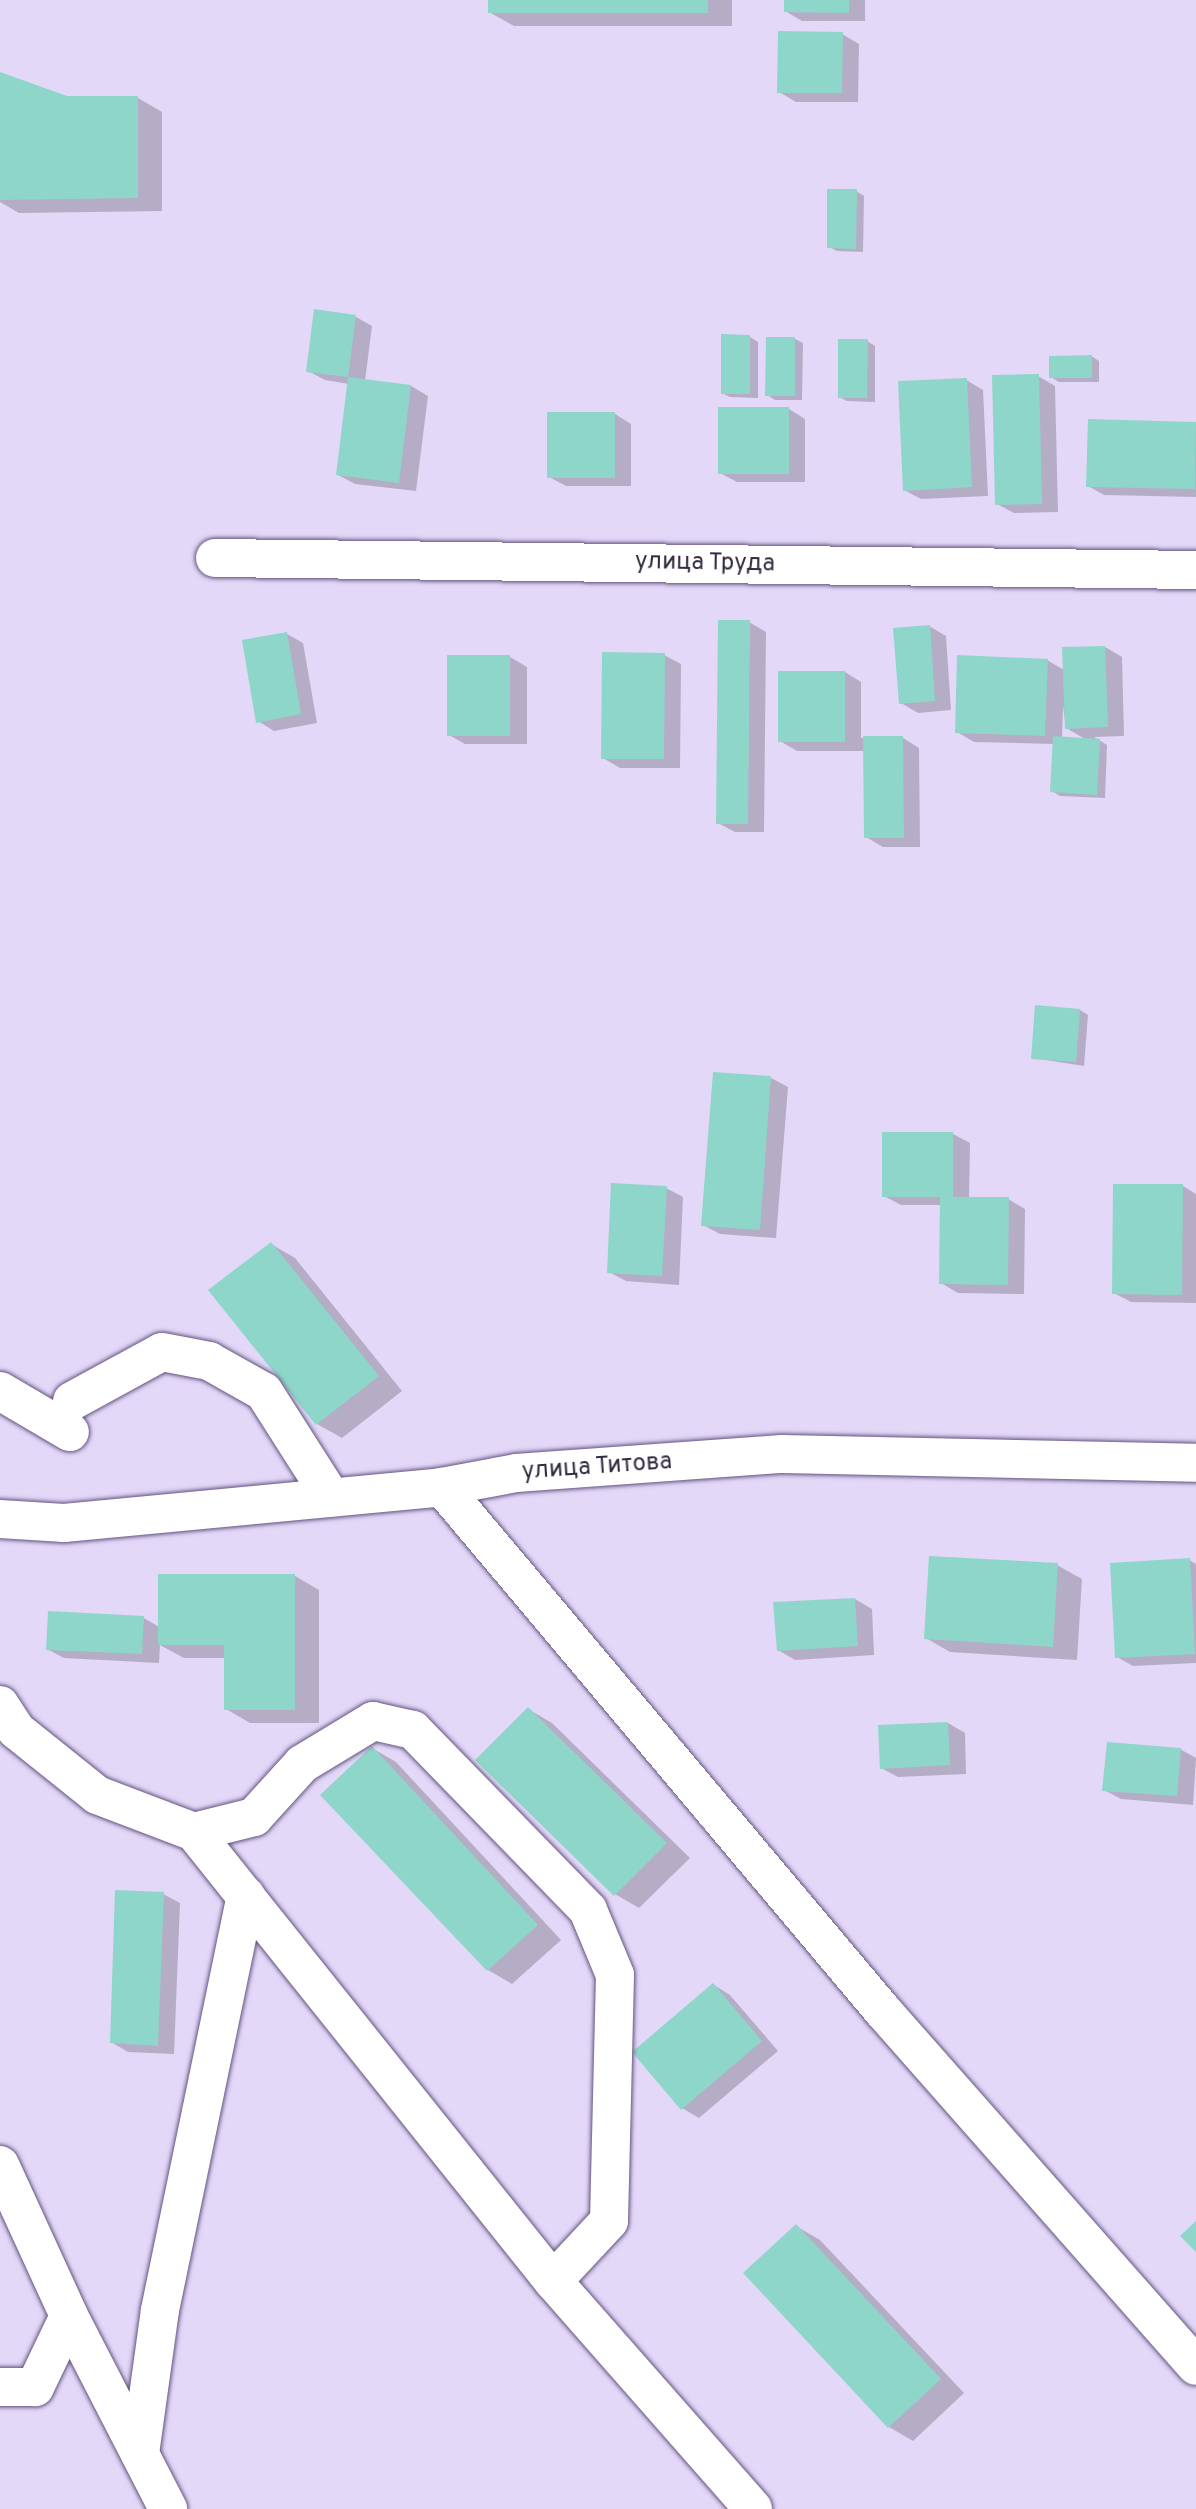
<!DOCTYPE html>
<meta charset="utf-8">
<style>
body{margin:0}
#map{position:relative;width:1196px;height:2509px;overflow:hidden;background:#e3d8f8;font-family:Overpass,sans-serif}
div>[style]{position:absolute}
.shadow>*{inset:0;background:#0003}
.building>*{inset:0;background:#8ed6c9}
.roads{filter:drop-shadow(0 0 2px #645380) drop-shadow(0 0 2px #645380)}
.minor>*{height:38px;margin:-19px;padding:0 19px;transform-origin:19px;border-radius:19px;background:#fff}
span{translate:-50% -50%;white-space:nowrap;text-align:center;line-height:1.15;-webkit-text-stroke:5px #fff;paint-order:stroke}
.street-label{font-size:24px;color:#332b40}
</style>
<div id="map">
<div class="shadow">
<i style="clip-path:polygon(489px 0,732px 0,732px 26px,514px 26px,489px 12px)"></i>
<i style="clip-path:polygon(786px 0,865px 0,865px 21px,802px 21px,785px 11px)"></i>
<i style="clip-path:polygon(842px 34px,859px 44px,858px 102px,796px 102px,779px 92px)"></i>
<i style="clip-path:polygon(0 74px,66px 98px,138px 98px,162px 112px,162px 211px,19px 213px,0 202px)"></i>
<i style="clip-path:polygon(856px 191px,864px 196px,863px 252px,837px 251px,829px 247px)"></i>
<i style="clip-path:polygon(356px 317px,372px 326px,365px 381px,411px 386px,428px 396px,416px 491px,355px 484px,338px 475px,349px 384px,325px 380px,308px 371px)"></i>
<i style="clip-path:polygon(750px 337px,758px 342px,758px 398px,730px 397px,722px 393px)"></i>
<i style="clip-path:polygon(795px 339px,803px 343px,802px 400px,775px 400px,767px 395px)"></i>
<i style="clip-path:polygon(867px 341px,875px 346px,875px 402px,847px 401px,839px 397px)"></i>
<i style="clip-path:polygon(1091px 356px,1099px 361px,1099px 382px,1059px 382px,1051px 377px)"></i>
<i style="clip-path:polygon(1038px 376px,1055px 386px,1058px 512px,1014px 513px,997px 504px)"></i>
<i style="clip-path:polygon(966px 380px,983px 390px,988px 496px,921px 499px,904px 490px)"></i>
<i style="clip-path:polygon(789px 409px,805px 419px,805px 482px,737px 482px,720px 473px)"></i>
<i style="clip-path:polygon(615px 414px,631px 424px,631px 486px,566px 486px,549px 477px)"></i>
<i style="clip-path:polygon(1090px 421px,1196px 424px,1196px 497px,1104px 495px,1088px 486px)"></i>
<i style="clip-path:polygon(749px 622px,766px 632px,764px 832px,735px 832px,718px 823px)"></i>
<i style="clip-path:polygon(929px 626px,946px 636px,951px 710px,918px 713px,901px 703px)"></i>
<i style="clip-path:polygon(287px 634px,303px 643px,317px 723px,274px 731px,258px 721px)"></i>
<i style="clip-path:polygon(evenodd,1105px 647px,1122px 657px,1124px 736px,1094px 737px,1107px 745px,1105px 798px,1060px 796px,1052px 791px,1054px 744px,974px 742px,957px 732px,1047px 660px,1064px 670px,1105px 647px,1063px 706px,1066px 728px,1087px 740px,1062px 739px,1063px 706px)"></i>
<i style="clip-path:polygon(664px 655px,681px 664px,680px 768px,620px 768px,603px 758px)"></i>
<i style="clip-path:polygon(510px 657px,527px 667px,527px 744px,465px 744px,449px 735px)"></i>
<i style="clip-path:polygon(845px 672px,861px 682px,861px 738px,903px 738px,919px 748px,920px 847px,883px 847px,866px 837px,865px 751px,797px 751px,780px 741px)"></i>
<i style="clip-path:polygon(1080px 1010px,1088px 1015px,1084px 1066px,1033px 1058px)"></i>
<i style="clip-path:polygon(771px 1078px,788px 1087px,776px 1238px,720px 1234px,703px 1225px)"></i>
<i style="clip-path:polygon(953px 1134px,970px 1143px,969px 1199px,1008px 1199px,1025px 1209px,1024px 1294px,958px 1293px,941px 1283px,941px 1205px,901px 1205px,884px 1196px)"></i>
<i style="clip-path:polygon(1183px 1186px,1196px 1194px,1196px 1303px,1131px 1302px,1114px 1293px)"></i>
<i style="clip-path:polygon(666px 1188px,683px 1197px,679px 1285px,626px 1281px,609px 1272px)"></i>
<i style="clip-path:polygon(271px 1244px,295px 1258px,402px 1391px,342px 1438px,317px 1424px)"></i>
<i style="clip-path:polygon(1189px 1560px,1196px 1564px,1196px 1663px,1133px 1666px,1117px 1657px)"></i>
<i style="clip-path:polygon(1057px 1565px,1082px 1579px,1077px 1660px,950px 1652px,926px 1638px)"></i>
<i style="clip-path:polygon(295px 1576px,319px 1590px,319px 1723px,250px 1723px,226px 1709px,226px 1658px,184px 1658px,160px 1645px,159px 1663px,64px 1658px,47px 1649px,49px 1613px,144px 1618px,159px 1627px)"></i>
<i style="clip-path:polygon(855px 1599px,872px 1609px,874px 1655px,795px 1660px,778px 1650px)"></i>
<i style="clip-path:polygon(528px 1709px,552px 1723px,690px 1858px,639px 1908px,615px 1894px)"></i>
<i style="clip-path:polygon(948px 1723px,965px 1733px,966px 1774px,898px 1777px,881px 1768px)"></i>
<i style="clip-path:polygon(372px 1748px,396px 1762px,561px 1940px,512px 1984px,488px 1970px)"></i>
<i style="clip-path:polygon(1180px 1749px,1196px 1758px,1193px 1805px,1121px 1799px,1104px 1790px)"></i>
<i style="clip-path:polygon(163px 1894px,180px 1903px,174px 2054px,128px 2052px,111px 2042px)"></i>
<i style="clip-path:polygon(714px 1985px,730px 1995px,778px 2051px,699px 2118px,682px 2108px)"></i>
<i style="clip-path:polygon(796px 2226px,820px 2240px,964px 2393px,913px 2441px,889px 2427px)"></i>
</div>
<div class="building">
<i style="clip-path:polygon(488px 0,708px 0,708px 13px,488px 13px)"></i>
<i style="clip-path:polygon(784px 0,849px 0,849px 13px,784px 12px)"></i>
<i style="clip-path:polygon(778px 31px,843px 32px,842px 93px,777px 93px)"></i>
<i style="clip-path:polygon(0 72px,67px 96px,138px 96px,138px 198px,0 200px)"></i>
<i style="clip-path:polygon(827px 189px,857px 189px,856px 249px,827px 248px)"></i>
<i style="clip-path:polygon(314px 309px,356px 315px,348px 377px,306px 372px)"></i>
<i style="clip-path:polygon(721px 334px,750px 335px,750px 394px,721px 394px)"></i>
<i style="clip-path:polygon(766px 337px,795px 337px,795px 396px,765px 396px)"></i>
<i style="clip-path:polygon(838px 339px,868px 339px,867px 398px,838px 398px)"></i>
<i style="clip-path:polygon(1092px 355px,1092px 378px,1049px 378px,1049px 356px)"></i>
<i style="clip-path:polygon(1039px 374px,1042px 504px,995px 505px,992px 375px)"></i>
<i style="clip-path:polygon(348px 377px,411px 385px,399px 483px,336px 475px)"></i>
<i style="clip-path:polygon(967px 378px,972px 487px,903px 491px,898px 381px)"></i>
<i style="clip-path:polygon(718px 407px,789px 407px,789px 474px,718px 474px)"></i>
<i style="clip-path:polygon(547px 412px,615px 412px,615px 478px,547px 478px)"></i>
<i style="clip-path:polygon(1088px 419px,1196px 422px,1195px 489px,1086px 487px)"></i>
<i style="clip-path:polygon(718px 620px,750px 620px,748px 824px,716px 824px)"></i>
<i style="clip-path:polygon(930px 625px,935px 701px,899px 704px,893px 628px)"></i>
<i style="clip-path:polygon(287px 632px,301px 714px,256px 723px,242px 640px)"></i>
<i style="clip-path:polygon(1105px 646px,1108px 727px,1065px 729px,1062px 647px)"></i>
<i style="clip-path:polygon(602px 652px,665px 653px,664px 759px,601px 759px)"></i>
<i style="clip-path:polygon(447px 655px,510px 655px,510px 736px,447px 736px)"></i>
<i style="clip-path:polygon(957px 655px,1048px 659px,1045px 736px,955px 733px)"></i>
<i style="clip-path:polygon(778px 671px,845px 671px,845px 742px,778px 742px)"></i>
<i style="clip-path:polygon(863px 736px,903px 736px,904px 838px,864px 838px)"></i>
<i style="clip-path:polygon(1053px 736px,1100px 739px,1097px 795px,1050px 792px)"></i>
<i style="clip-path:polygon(1035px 1005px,1080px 1009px,1076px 1062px,1031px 1059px)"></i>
<i style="clip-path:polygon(713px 1072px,771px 1076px,760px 1230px,701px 1226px)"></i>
<i style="clip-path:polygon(882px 1132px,953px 1132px,953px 1197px,1009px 1197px,1008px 1285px,939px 1284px,940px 1197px,882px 1197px)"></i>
<i style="clip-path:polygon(611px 1183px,667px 1186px,662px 1276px,607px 1273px)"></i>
<i style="clip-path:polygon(1113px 1184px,1183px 1184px,1182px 1295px,1112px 1294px)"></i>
<i style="clip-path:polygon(271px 1242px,379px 1376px,316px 1425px,208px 1290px)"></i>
<i style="clip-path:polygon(929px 1556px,1058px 1563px,1053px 1647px,924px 1639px)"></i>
<i style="clip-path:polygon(1190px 1558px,1195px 1654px,1115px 1658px,1110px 1563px)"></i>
<i style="clip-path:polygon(158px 1574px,295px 1574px,295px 1710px,224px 1710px,224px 1645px,158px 1645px)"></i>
<i style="clip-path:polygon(855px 1598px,858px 1646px,777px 1651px,773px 1602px)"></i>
<i style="clip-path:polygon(48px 1611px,144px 1616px,142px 1654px,46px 1650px)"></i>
<i style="clip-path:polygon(528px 1707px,667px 1843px,614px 1896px,475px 1760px)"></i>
<i style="clip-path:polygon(948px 1722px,950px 1765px,880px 1769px,878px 1725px)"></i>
<i style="clip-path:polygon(1107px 1742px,1181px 1748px,1177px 1796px,1102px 1791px)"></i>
<i style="clip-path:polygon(372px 1746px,538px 1925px,487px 1971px,320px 1795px)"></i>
<i style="clip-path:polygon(115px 1890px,164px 1892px,158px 2046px,110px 2043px)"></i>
<i style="clip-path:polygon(713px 1983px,762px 2041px,681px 2110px,632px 2052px)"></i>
<i style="clip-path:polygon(1196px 2221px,1196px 2252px,1180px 2236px)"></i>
<i style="clip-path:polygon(796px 2224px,941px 2379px,888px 2428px,743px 2273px)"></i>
</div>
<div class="roads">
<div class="minor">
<i style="left:215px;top:558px;width:981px;rotate:0.7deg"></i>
<i style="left:0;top:1391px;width:81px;rotate:30.4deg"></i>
<i style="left:72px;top:1401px;width:102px;rotate:-28.6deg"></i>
<i style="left:162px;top:1352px;width:48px;rotate:10.8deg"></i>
<i style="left:209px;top:1361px;width:63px;rotate:29.4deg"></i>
<i style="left:264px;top:1392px;width:125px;rotate:57.5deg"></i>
<i style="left:442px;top:1487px;width:685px;rotate:49.92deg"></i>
<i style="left:883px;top:2011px;width:473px;rotate:48.6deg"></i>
<i style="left:0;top:1519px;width:64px;rotate:3.6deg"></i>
<i style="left:64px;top:1523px;width:380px;rotate:-5.4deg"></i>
<i style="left:442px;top:1487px;width:75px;rotate:-10.7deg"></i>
<i style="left:516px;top:1473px;width:267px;rotate:-4.1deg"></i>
<i style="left:782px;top:1454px;width:414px;rotate:1.2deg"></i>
<i style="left:0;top:1705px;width:30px;rotate:57deg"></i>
<i style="left:16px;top:1730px;width:104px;rotate:38.7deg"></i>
<i style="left:97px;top:1795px;width:104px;rotate:20.9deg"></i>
<i style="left:194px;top:1832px;width:62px;rotate:-14deg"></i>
<i style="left:254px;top:1817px;width:72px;rotate:-47.8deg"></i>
<i style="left:302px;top:1764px;width:83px;rotate:-31.2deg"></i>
<i style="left:373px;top:1721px;width:41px;rotate:12.7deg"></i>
<i style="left:413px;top:1730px;width:251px;rotate:45.8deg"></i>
<i style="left:588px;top:1910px;width:70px;rotate:67.4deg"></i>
<i style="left:615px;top:1975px;width:246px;rotate:91.4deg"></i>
<i style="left:609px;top:2221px;width:82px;rotate:133deg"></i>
<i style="left:194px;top:1832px;width:575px;rotate:51.36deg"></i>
<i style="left:553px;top:2281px;width:303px;rotate:48.7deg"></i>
<i style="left:0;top:2165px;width:166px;rotate:65.4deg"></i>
<i style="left:69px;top:2316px;width:79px;rotate:115.6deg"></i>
<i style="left:35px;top:2387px;width:35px;rotate:180deg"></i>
<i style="left:69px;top:2316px;width:217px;rotate:62.8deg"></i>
<i style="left:140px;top:2454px;width:145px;rotate:-82.1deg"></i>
<i style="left:160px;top:2310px;width:423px;rotate:-78.3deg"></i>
</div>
</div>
<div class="street-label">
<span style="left:705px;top:564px;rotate:1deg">улица Труда</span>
<span style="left:597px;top:1468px;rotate:-4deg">улица Титова</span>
</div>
</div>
